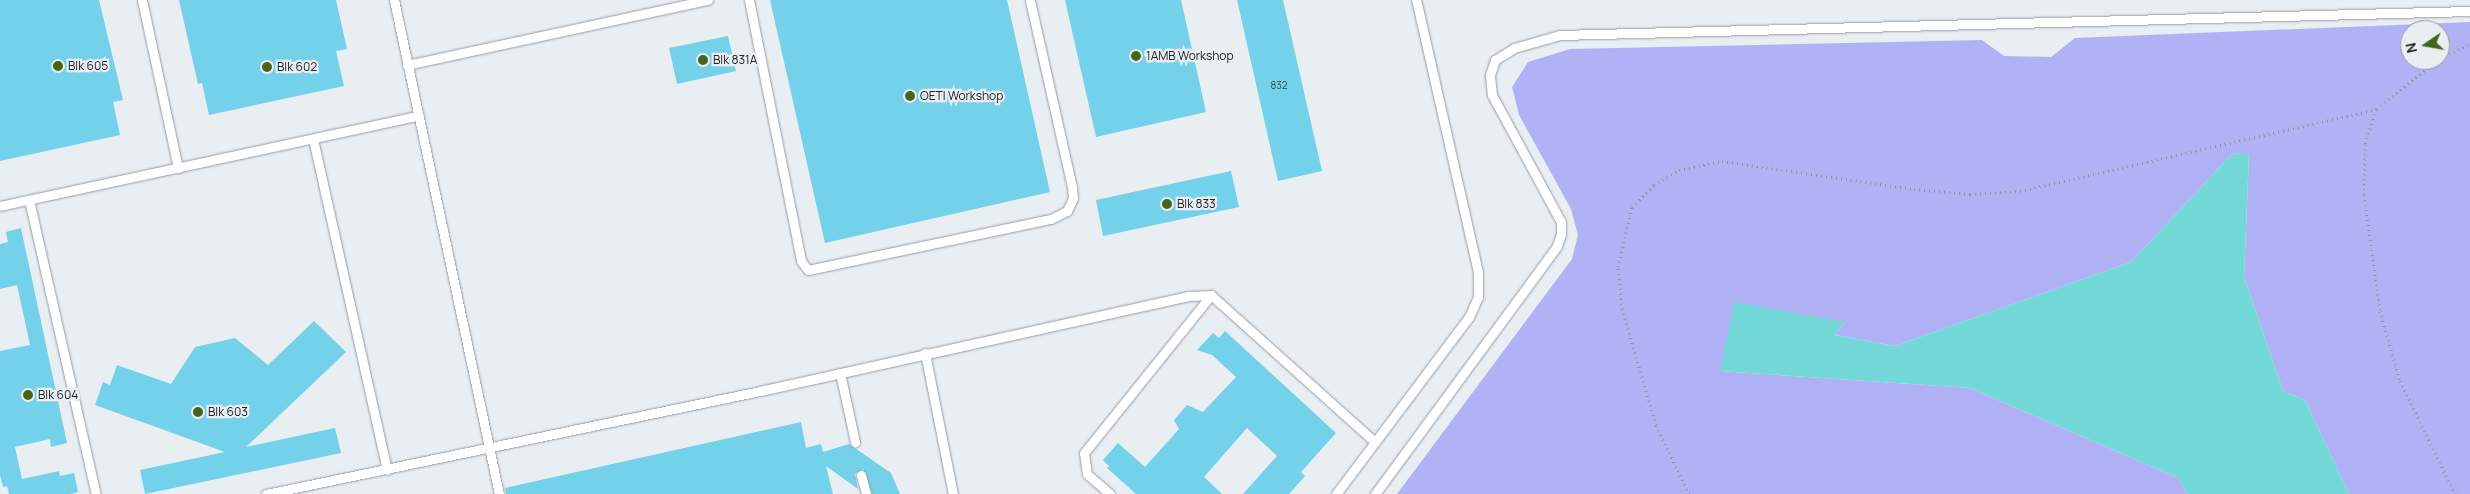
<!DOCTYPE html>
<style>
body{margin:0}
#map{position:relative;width:2470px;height:494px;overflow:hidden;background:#e8eef2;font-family:Manrope,sans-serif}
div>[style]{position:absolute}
.forest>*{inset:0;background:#b1b2f5}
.water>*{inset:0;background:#73d8d8}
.building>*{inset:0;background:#74d1ea}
.path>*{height:3px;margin-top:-1.5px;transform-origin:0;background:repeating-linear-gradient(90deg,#93979a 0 1px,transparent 0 5px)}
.roads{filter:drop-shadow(0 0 1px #979ca0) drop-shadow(0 0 1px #979ca0)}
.service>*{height:9px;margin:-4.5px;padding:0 4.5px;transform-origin:4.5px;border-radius:4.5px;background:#fff}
.dots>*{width:14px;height:14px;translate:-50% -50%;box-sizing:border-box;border:2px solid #e8eef2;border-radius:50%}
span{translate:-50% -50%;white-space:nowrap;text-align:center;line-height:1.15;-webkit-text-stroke:4.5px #e8eef2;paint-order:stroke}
.number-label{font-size:10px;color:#364e56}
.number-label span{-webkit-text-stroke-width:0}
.poi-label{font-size:12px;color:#212324}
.left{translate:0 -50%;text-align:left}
.north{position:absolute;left:2400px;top:20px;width:50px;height:50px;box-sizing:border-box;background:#e8eef2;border:1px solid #989da0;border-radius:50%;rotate:258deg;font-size:14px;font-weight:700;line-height:20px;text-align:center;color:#212324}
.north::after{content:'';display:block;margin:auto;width:18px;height:22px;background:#466519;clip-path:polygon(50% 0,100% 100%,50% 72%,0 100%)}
</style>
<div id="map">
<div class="forest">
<i style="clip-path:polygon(evenodd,2470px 22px,2470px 494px,2349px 494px,2305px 400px,2283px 391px,2244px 277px,2249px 155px,2233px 153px,2131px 262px,1895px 346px,1835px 335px,1845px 322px,1721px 371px,1970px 388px,2178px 478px,2188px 494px,1397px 494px,1572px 259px,1578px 235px,1571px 209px,1519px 115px,1512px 87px,1528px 62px,1570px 49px,1982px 40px,2004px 56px,2051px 57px,2075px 38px,2470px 22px,2410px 30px,2440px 30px,2440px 60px,2410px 60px,2410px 30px)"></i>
</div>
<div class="water">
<i style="clip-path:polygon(2233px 153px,2249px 154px,2244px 277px,2283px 391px,2305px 400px,2349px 494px,2188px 494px,2178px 478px,1970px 388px,1720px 371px,1734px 302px,1845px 322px,1835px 335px,1895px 346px,2131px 262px)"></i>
</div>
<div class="building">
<i style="clip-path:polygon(0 0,99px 0,123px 100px,113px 102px,120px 135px,0 161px)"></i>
<i style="clip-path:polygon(179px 0,336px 0,347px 49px,336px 51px,344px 86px,209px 115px,202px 83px,198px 84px)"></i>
<i style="clip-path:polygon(770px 0,1007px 0,1050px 192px,825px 243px)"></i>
<i style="clip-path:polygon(1065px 0,1181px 0,1206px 112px,1096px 137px)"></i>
<i style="clip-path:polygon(1237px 0,1283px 0,1322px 171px,1278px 181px)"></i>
<i style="clip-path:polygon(728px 36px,736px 71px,677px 84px,669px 48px)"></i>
<i style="clip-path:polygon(1231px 171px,1239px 207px,1103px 236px,1096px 200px)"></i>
<i style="clip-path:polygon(21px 228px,67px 443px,51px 447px,50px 439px,15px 447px,22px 479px,59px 471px,60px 476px,74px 473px,78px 492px,71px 494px,9px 494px,7px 486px,3px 487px,0 475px,0 351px,30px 345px,17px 285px,0 289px,0 244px,8px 242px,6px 232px)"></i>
<i style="clip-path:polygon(314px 321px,346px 352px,246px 447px,335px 428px,341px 453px,145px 494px,140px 470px,225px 452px,95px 405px,103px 382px,110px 385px,117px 365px,171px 384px,195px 347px,235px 338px,268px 365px)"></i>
<i style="clip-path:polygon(1225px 331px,1336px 433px,1301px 472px,1305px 476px,1289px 494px,1243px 494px,1277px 456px,1247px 428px,1204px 477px,1222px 494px,1136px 494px,1107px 468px,1109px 466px,1103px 460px,1118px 443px,1145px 467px,1179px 429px,1174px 420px,1187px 405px,1203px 412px,1236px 377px,1212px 355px,1197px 350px,1213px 333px,1219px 338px)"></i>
<i style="clip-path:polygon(801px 422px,806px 448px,821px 444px,823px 452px,849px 444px,891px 473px,900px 494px,872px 494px,863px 469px,855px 474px,858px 489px,826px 466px,833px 494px,506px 494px,505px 488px)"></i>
</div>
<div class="path">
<i style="left:2440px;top:58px;width:33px;rotate:-25deg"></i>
<i style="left:2376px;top:109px;width:37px;rotate:107deg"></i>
<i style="left:2365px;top:144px;width:51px;rotate:91.1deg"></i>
<i style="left:2364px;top:195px;width:117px;rotate:82.1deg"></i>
<i style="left:2380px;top:311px;width:73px;rotate:74.1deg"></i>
<i style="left:2400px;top:381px;width:126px;rotate:64deg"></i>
<i style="left:1689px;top:494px;width:76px;rotate:-115.6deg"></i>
<i style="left:1656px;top:425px;width:121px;rotate:-106.3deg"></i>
<i style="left:1622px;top:309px;width:42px;rotate:-95.4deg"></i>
<i style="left:1618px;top:267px;width:62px;rotate:-76.9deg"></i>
<i style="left:1632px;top:207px;width:31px;rotate:-45deg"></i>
<i style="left:1654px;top:185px;width:29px;rotate:-31deg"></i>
<i style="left:1679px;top:170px;width:44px;rotate:-11.8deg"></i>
<i style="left:1722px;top:161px;width:194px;rotate:8.3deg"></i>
<i style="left:1914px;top:189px;width:56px;rotate:5.1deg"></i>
<i style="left:1970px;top:194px;width:50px;rotate:-3.4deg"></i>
<i style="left:2020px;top:191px;width:366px;rotate:-12.9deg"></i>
<i style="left:2377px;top:109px;width:77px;rotate:-39.2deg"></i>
</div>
<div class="roads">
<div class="service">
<i style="left:142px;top:0;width:172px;rotate:77.9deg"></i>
<i style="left:394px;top:0;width:505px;rotate:78deg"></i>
<i style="left:749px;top:0;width:266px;rotate:78.7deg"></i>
<i style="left:801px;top:261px;width:11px;rotate:52deg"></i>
<i style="left:808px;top:270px;width:248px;rotate:-11.9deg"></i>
<i style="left:1051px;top:219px;width:18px;rotate:-27deg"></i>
<i style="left:1067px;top:211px;width:14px;rotate:-65deg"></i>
<i style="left:1073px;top:198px;width:11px;rotate:-95deg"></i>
<i style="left:1072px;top:187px;width:192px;rotate:-102.7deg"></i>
<i style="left:407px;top:65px;width:308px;rotate:-12.2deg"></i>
<i style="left:313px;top:139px;width:339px;rotate:77.4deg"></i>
<i style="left:29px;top:200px;width:302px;rotate:77.2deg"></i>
<i style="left:0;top:206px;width:428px;rotate:-12.2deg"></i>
<i style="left:925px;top:353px;width:144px;rotate:78.8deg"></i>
<i style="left:840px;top:373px;width:71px;rotate:77.7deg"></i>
<i style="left:861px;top:475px;width:20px;rotate:75deg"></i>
<i style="left:266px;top:494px;width:505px;rotate:-11.78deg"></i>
<i style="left:760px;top:391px;width:440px;rotate:-12.5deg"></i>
<i style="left:1190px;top:296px;width:21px;rotate:-3deg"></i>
<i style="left:1211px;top:295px;width:220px;rotate:41.9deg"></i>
<i style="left:1110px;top:494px;width:30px;rotate:-139deg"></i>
<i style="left:1087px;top:474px;width:21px;rotate:-98deg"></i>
<i style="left:1084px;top:453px;width:203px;rotate:-51.2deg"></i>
<i style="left:1336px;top:494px;width:221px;rotate:-53.1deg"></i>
<i style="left:1469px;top:317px;width:22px;rotate:-66deg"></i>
<i style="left:1478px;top:297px;width:25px;rotate:-90deg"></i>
<i style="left:1478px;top:272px;width:279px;rotate:-102.8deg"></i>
<i style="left:1375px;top:494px;width:308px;rotate:-53.7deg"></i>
<i style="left:1557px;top:246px;width:13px;rotate:-72deg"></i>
<i style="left:1561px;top:234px;width:12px;rotate:-90deg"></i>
<i style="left:1561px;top:222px;width:145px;rotate:-118.5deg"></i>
<i style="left:1492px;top:95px;width:20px;rotate:-96deg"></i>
<i style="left:1490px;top:75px;width:16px;rotate:-72deg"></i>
<i style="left:1495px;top:60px;width:22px;rotate:-32deg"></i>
<i style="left:1514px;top:48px;width:48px;rotate:-15.8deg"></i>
<i style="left:1560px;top:35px;width:910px;rotate:-1.51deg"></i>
</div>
</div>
<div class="dots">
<i style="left:1136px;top:56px;background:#466519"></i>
<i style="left:703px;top:60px;background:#466519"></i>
<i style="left:58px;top:66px;background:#466519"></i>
<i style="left:267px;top:67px;background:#466519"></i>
<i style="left:910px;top:96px;background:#466519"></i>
<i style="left:1167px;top:204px;background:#466519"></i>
<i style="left:28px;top:395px;background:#466519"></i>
<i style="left:198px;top:412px;background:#466519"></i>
</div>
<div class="number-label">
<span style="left:1279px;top:86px">832</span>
</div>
<div class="poi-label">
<span class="left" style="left:1146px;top:56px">1AMB Workshop</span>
<span class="left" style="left:713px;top:60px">Blk 831A</span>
<span class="left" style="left:68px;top:66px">Blk 605</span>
<span class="left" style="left:277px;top:67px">Blk 602</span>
<span class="left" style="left:920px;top:96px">OETI Workshop</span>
<span class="left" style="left:1177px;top:204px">Blk 833</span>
<span class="left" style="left:38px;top:395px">Blk 604</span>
<span class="left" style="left:208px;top:412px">Blk 603</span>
</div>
<div class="north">N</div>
</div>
